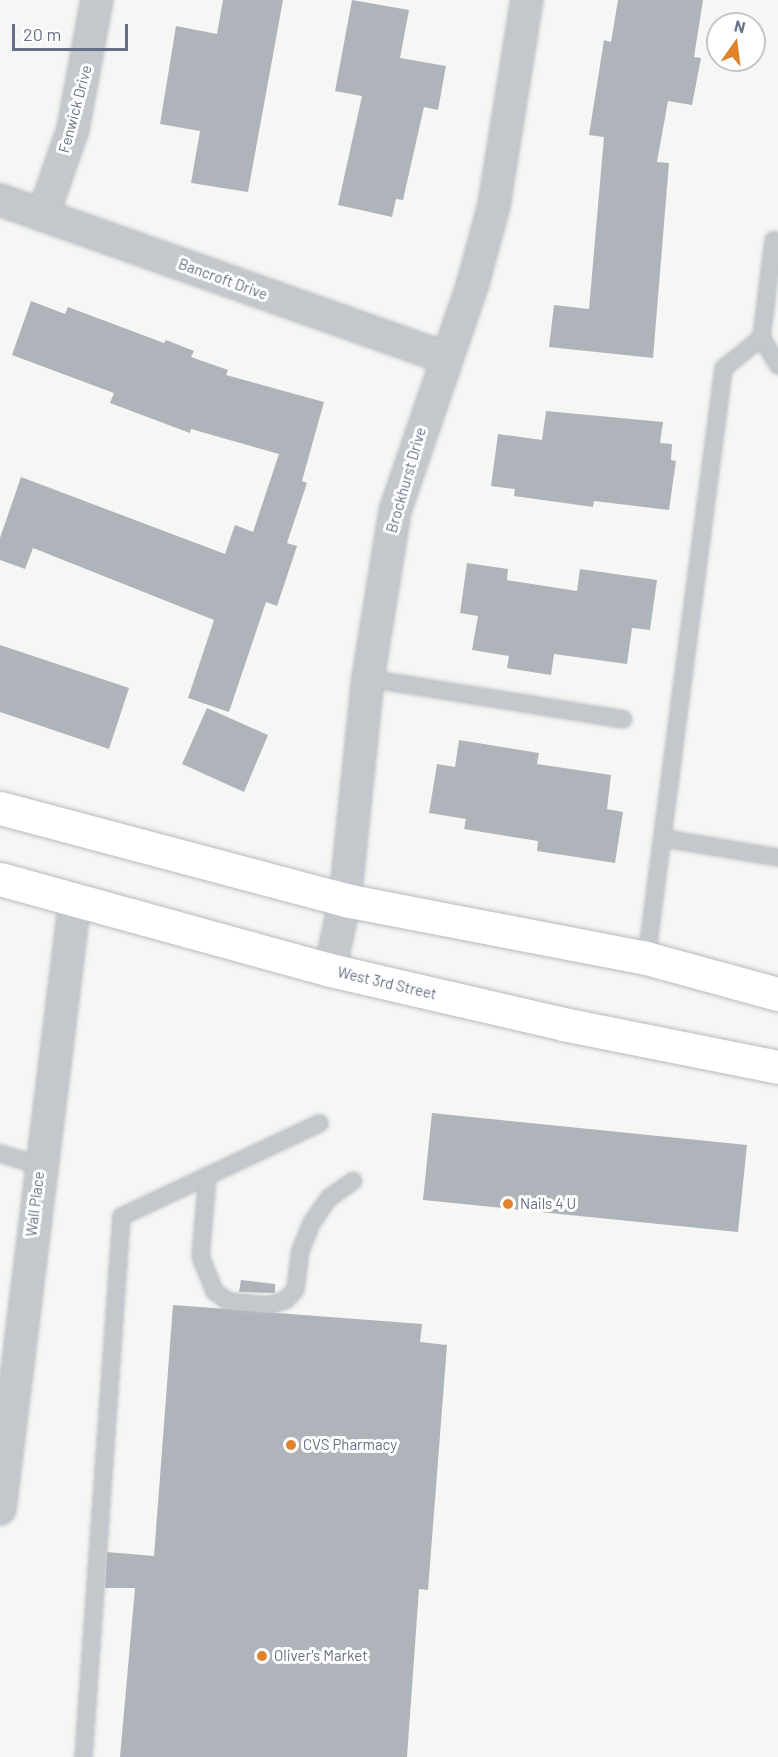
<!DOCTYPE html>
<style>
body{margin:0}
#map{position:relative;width:778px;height:1757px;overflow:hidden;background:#f6f7f4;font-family:Barlow,sans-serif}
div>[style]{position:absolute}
.building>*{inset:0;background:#afb4bb}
.roads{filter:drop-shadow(0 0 2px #b6bac0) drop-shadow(0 0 2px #b6bac0)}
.service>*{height:15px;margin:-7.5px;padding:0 7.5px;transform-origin:7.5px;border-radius:7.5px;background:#c4c7cb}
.minor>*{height:30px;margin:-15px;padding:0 15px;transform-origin:15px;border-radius:15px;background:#c4c7cb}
.secondary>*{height:33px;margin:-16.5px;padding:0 16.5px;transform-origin:16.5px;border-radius:16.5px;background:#fff}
.dots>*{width:16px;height:16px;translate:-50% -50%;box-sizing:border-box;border:3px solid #fff;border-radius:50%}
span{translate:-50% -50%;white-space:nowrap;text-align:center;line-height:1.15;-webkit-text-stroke:6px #fff;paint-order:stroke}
.street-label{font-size:15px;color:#667084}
.poi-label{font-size:15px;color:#667084}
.left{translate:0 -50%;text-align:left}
.north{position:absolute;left:706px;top:12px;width:60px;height:60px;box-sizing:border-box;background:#fff;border:2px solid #c2c6ce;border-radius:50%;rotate:14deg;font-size:16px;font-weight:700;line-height:24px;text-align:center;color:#667084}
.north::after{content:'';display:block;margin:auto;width:21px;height:27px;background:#e0812b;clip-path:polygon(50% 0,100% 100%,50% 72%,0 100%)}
.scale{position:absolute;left:12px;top:24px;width:116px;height:27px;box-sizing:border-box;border:3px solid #667084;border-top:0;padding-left:8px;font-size:18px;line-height:21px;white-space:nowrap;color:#667084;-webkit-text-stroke:4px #fff;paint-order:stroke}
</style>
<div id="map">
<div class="building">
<i style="clip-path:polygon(223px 0,283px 0,248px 192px,191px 183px,200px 131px,160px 124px,176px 26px,217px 34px)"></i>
<i style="clip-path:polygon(352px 0,409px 10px,400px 58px,446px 66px,438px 110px,424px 107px,403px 200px,396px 199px,392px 217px,338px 205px,362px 96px,335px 91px)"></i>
<i style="clip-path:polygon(618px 0,703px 0,694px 57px,701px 58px,692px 105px,668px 101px,657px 162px,669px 163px,653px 358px,549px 347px,554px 305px,589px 309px,604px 137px,589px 135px,604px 40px,611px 42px)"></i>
<i style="clip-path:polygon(31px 301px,65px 314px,68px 307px,164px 343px,166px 340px,194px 351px,191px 357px,228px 370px,226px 375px,324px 402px,302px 481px,307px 483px,287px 543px,297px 546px,277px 606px,266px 602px,229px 712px,188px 698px,214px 620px,33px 548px,25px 569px,0 560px,0 538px,21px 477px,225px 554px,235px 525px,253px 532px,279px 454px,191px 429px,190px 433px,110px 403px,114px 393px,12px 355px)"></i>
<i style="clip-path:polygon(546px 411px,663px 422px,660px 443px,672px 444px,671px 460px,676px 461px,669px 510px,594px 501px,593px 507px,514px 496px,515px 489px,491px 486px,498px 434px,542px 440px)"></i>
<i style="clip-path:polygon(467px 563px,508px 569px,507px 580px,577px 591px,580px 569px,657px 580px,650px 630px,632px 628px,627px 664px,554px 654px,551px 675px,507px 668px,509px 656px,472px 650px,478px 616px,460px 613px)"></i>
<i style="clip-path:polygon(0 645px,129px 688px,109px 749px,0 712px)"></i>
<i style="clip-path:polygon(207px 708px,268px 735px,244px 792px,182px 764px)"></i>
<i style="clip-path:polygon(459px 740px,539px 753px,537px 764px,611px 775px,607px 809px,623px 812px,615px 863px,537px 851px,538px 841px,464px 829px,466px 819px,429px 813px,437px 764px,455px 767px)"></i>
<i style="clip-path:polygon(432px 1113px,747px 1145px,738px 1232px,423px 1200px)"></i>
<i style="clip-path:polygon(241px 1280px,275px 1284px,275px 1293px,239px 1292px)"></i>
<i style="clip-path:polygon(173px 1305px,422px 1324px,420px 1342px,447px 1345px,428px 1590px,419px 1589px,407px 1757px,120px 1757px,135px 1588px,105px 1588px,107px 1552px,154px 1556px)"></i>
</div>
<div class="roads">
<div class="service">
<i style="left:761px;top:337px;width:33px;rotate:59deg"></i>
<i style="left:368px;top:678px;width:258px;rotate:9.1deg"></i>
<i style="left:664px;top:838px;width:116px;rotate:9.5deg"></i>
<i style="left:646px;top:958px;width:595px;rotate:-82.56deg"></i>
<i style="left:723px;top:368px;width:49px;rotate:-39.2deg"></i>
<i style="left:761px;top:337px;width:98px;rotate:-82.9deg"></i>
<i style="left:773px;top:240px;width:5px;rotate:11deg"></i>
<i style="left:0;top:1153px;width:41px;rotate:17.1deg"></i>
<i style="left:207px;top:1175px;width:81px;rotate:94.9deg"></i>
<i style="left:200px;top:1256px;width:38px;rotate:68deg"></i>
<i style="left:214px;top:1291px;width:17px;rotate:36deg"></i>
<i style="left:228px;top:1301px;width:40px;rotate:5.7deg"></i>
<i style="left:268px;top:1305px;width:19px;rotate:-18deg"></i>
<i style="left:286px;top:1299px;width:13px;rotate:-48deg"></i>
<i style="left:295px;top:1289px;width:39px;rotate:-83deg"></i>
<i style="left:300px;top:1250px;width:31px;rotate:-68deg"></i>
<i style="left:312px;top:1221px;width:29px;rotate:-55deg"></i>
<i style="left:329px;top:1197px;width:29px;rotate:-35deg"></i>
<i style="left:83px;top:1757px;width:542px;rotate:-85.98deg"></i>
<i style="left:121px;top:1216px;width:219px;rotate:-25.2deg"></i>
</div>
<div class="minor">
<i style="left:0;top:200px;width:473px;rotate:19.5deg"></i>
<i style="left:43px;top:215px;width:91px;rotate:-70.8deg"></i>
<i style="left:73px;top:129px;width:131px;rotate:-79.5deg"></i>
<i style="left:330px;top:970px;width:72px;rotate:-77.9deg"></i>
<i style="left:345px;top:900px;width:223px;rotate:-84.1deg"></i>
<i style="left:368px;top:678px;width:169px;rotate:-80.8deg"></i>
<i style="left:395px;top:511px;width:241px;rotate:-71.1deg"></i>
<i style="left:473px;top:283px;width:81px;rotate:-74.9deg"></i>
<i style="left:494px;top:205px;width:208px;rotate:-80.9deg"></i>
<i style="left:0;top:1509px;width:614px;rotate:-82.98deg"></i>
</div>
<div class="secondary">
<i style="left:0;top:808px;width:357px;rotate:14.9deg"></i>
<i style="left:345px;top:900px;width:307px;rotate:10.9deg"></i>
<i style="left:646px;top:958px;width:137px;rotate:15.3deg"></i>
<i style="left:0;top:879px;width:342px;rotate:15.4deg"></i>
<i style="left:330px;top:970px;width:239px;rotate:13deg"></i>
<i style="left:563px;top:1024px;width:219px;rotate:11.3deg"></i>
</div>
</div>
<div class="dots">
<i style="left:508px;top:1204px;background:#e0812b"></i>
<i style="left:291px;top:1445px;background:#e0812b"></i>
<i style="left:262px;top:1656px;background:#e0812b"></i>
</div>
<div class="street-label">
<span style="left:75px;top:109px;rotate:-75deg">Fenwick Drive</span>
<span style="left:223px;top:279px;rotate:20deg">Bancroft Drive</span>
<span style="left:406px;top:480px;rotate:-74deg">Brockhurst Drive</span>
<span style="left:387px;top:983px;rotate:13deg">West 3rd Street</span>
<span style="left:35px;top:1204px;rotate:-83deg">Wall Place</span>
</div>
<div class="poi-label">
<span class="left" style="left:520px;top:1204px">Nails 4 U</span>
<span class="left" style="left:303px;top:1445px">CVS Pharmacy</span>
<span class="left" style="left:274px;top:1656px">Oliver's Market</span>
</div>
<div class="north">N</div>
<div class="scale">20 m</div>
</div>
